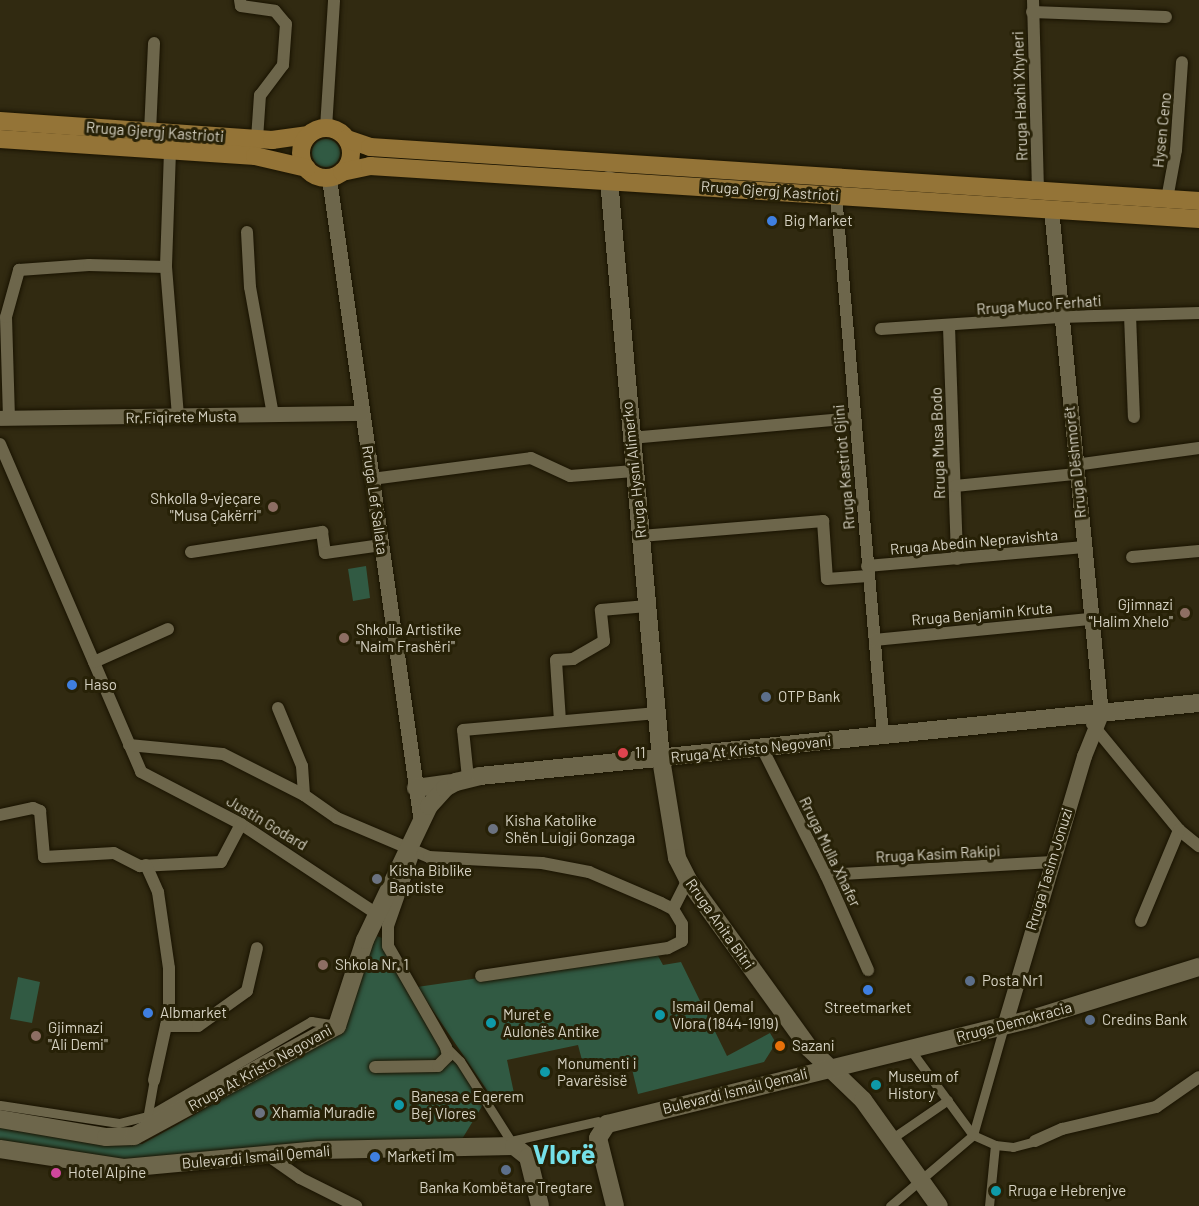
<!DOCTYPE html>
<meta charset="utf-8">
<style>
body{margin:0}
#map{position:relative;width:1199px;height:1206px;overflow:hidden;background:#312a11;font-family:Barlow,sans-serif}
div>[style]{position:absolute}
.green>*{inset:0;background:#315a43}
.round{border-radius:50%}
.roads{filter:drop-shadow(0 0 2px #191300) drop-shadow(0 0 2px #191300)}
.pedestrian>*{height:9px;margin:-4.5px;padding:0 4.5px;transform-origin:4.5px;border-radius:4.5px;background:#6d664b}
.minor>*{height:12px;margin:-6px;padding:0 6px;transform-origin:6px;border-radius:6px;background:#6d664b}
.tertiary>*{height:15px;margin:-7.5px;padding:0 7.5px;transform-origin:7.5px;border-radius:7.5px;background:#6d664b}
.secondary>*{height:18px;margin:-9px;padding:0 9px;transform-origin:9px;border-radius:9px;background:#6d664b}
.primary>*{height:18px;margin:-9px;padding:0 9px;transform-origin:9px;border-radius:9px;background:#947437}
.primary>.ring{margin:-9px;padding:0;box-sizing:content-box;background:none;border:18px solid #947437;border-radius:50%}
.dots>*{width:16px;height:16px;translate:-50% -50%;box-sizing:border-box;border:3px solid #272107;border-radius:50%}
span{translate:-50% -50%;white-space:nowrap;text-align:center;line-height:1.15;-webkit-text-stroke:6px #272107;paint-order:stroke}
.street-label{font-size:15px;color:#d6d2c3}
.poi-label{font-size:15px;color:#d6d2c3}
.left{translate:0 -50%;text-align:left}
.right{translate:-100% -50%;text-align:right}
.town-label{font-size:27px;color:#74e0e9;font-weight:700}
</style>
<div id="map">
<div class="green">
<i class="round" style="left:312px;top:139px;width:28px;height:28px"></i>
<i style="clip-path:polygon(366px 566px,370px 598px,353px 601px,348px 569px)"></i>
<i style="clip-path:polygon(374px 935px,385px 939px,484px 1103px,459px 1144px,134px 1163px,0 1146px,0 1125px,142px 1144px,175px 1126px,343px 1028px,350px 1016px,361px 967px)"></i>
<i style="clip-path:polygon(656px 952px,663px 965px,681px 962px,727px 1056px,770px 1033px,776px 1043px,764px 1062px,638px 1094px,631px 1065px,612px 1068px,610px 1059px,583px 1064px,578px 1045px,507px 1060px,515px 1098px,495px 1102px,417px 987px)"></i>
<i style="clip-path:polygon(18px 977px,40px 982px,32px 1023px,10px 1019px)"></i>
</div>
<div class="roads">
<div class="pedestrian">
<i style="left:446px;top:1047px;width:20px;rotate:45deg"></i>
<i style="left:460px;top:1061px;width:101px;rotate:57.6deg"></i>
<i style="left:909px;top:1048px;width:108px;rotate:53.7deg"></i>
<i style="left:973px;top:1135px;width:24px;rotate:24deg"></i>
<i style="left:995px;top:1145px;width:18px;rotate:6deg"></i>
<i style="left:1013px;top:1147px;width:23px;rotate:-15deg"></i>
<i style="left:0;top:1105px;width:120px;rotate:8.6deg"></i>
<i style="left:119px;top:1123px;width:30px;rotate:-14deg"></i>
<i style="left:148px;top:1116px;width:189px;rotate:-30.2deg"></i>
<i style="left:311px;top:1021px;width:24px;rotate:9deg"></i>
<i style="left:147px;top:1119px;width:40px;rotate:-80deg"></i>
<i style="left:891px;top:1139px;width:69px;rotate:-34.4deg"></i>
<i style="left:511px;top:1141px;width:89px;rotate:-12.9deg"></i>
<i style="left:890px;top:1206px;width:109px;rotate:-40.5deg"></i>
<i style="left:973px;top:1135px;width:113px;rotate:-74.1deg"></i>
<i style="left:989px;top:1206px;width:61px;rotate:-84.4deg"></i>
</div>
<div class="minor">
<i style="left:240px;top:0;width:6px;rotate:81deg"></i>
<i style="left:241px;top:6px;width:34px;rotate:8deg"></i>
<i style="left:275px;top:11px;width:17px;rotate:50deg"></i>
<i style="left:286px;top:24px;width:41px;rotate:94.2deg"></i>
<i style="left:283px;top:65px;width:38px;rotate:127deg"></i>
<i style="left:260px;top:95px;width:44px;rotate:93.9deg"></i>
<i style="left:1033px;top:0;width:190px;rotate:88.5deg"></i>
<i style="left:1032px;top:12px;width:134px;rotate:2.1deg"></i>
<i style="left:326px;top:128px;width:128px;rotate:-86.4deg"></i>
<i style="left:150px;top:132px;width:89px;rotate:-87.4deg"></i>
<i style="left:170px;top:151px;width:116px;rotate:92deg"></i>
<i style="left:166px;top:267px;width:150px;rotate:85.4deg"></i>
<i style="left:836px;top:195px;width:543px;rotate:85.03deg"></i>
<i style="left:1167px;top:199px;width:50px;rotate:-79.6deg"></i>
<i style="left:1176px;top:150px;width:88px;rotate:-86.1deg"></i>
<i style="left:247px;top:232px;width:55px;rotate:86.9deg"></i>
<i style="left:250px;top:287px;width:130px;rotate:79.8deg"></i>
<i style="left:1130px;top:315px;width:102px;rotate:87.8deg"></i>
<i style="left:949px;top:327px;width:232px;rotate:88deg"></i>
<i style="left:881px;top:329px;width:179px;rotate:-3.8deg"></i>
<i style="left:1060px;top:317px;width:139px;rotate:-1.6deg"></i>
<i style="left:9px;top:418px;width:101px;rotate:-91.7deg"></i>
<i style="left:6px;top:317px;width:49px;rotate:-74.5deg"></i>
<i style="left:19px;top:270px;width:70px;rotate:-4.1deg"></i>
<i style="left:89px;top:265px;width:77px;rotate:1.5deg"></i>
<i style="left:631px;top:438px;width:224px;rotate:-5.1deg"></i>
<i style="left:0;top:444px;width:357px;rotate:66.7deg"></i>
<i style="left:141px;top:772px;width:113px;rotate:27.5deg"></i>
<i style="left:241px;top:824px;width:163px;rotate:33.5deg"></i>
<i style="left:1075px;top:465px;width:125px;rotate:-7.8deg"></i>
<i style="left:372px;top:479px;width:160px;rotate:-7.5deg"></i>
<i style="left:531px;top:458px;width:43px;rotate:24.8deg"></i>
<i style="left:570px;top:476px;width:64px;rotate:-4.5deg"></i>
<i style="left:955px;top:486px;width:122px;rotate:-5.7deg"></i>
<i style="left:641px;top:536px;width:183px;rotate:-4.7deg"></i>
<i style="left:823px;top:521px;width:58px;rotate:86.1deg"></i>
<i style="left:827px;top:579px;width:41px;rotate:-4.2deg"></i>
<i style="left:191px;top:552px;width:133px;rotate:-8.7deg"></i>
<i style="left:322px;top:532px;width:21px;rotate:82deg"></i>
<i style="left:325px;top:553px;width:57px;rotate:-8.1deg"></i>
<i style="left:1132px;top:557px;width:67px;rotate:-5.1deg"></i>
<i style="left:867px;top:566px;width:218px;rotate:-5deg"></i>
<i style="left:875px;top:640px;width:217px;rotate:-5.6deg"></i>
<i style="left:94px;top:662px;width:81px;rotate:-24deg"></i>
<i style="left:278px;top:708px;width:63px;rotate:67.5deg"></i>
<i style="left:302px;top:766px;width:29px;rotate:86deg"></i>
<i style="left:304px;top:795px;width:40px;rotate:34.9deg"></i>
<i style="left:337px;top:818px;width:100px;rotate:23deg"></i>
<i style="left:429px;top:857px;width:113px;rotate:3deg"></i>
<i style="left:542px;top:863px;width:48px;rotate:10.8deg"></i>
<i style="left:589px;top:872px;width:78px;rotate:23.3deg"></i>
<i style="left:661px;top:903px;width:13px;rotate:27deg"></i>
<i style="left:673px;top:909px;width:17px;rotate:59deg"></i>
<i style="left:682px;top:924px;width:17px;rotate:90deg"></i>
<i style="left:682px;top:941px;width:16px;rotate:153deg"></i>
<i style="left:668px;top:948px;width:189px;rotate:171.5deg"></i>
<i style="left:560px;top:721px;width:61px;rotate:-93.8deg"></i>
<i style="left:556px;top:660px;width:17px;rotate:-3deg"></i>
<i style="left:573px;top:659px;width:36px;rotate:-30deg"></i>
<i style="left:604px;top:641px;width:31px;rotate:-96deg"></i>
<i style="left:601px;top:610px;width:46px;rotate:-5deg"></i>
<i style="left:1092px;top:724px;width:137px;rotate:50.6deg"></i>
<i style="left:1179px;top:830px;width:26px;rotate:39deg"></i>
<i style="left:129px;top:745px;width:94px;rotate:5.5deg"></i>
<i style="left:223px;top:754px;width:91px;rotate:26.8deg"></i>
<i style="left:762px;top:748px;width:142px;rotate:63.3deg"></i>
<i style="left:826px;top:875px;width:104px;rotate:66.1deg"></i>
<i style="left:468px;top:778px;width:48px;rotate:-95.9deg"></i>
<i style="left:463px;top:730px;width:195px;rotate:-5deg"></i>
<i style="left:0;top:815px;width:34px;rotate:-12deg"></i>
<i style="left:33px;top:808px;width:8px;rotate:23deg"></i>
<i style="left:40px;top:811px;width:46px;rotate:85deg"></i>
<i style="left:44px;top:857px;width:70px;rotate:-3.3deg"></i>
<i style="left:114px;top:853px;width:29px;rotate:27deg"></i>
<i style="left:140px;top:866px;width:81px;rotate:-2.8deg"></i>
<i style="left:221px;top:862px;width:43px;rotate:-62.2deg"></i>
<i style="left:146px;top:865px;width:30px;rotate:66deg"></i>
<i style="left:158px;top:892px;width:77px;rotate:81.8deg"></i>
<i style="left:169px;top:968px;width:44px;rotate:90deg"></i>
<i style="left:169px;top:1012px;width:70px;rotate:102.4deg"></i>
<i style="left:826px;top:875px;width:225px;rotate:-3.3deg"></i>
<i style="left:673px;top:909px;width:33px;rotate:-63deg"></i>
<i style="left:1141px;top:921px;width:99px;rotate:-67.3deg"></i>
<i style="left:166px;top:1026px;width:32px"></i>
<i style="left:198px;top:1026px;width:60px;rotate:-35.5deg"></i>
<i style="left:247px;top:991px;width:44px;rotate:-76.9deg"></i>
<i style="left:375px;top:1067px;width:63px;rotate:-0.9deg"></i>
<i style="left:438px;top:1066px;width:14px;rotate:-45deg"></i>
<i style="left:448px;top:1056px;width:9px;rotate:-103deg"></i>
<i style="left:446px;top:1047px;width:116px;rotate:-119.9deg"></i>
<i style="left:388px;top:946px;width:20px;rotate:-90deg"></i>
<i style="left:388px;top:926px;width:72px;rotate:-70.6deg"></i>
<i style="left:1035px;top:1141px;width:30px;rotate:-24deg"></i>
<i style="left:1062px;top:1129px;width:97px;rotate:-13.2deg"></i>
<i style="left:1156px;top:1107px;width:52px;rotate:-34.9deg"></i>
<i style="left:266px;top:1154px;width:42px;rotate:35.2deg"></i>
<i style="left:300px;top:1178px;width:63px;rotate:26.6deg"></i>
</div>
<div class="tertiary">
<i style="left:329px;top:178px;width:651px;rotate:81.87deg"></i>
<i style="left:0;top:418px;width:362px;rotate:-0.8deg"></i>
<i style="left:1004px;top:1026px;width:282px;rotate:-73.5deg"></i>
<i style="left:1084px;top:756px;width:45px;rotate:-68deg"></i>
<i style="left:1101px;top:714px;width:507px;rotate:-95.65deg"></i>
</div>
<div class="secondary">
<i style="left:609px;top:180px;width:581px;rotate:84.87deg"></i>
<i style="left:661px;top:759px;width:100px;rotate:80.8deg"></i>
<i style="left:677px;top:858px;width:25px;rotate:63deg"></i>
<i style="left:688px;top:880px;width:207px;rotate:54.2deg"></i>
<i style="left:809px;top:1048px;width:75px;rotate:43.9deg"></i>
<i style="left:863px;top:1100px;width:130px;rotate:54.4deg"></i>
<i style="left:416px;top:788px;width:35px;rotate:-8deg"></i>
<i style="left:0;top:1119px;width:108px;rotate:9.6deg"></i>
<i style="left:106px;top:1137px;width:28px;rotate:-2deg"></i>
<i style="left:134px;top:1136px;width:231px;rotate:-28.5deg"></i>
<i style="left:337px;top:1026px;width:90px;rotate:-72deg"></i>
<i style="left:365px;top:940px;width:148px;rotate:-64.5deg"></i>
<i style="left:429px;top:806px;width:24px;rotate:-48deg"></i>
<i style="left:445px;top:788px;width:13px;rotate:-29deg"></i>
<i style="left:456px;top:782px;width:25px;rotate:-14deg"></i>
<i style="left:480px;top:776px;width:723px;rotate:-5.8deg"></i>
<i style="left:0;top:1149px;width:125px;rotate:8.7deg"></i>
<i style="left:124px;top:1168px;width:196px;rotate:-5.3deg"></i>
<i style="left:319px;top:1150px;width:195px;rotate:-1.2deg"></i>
<i style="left:514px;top:1146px;width:18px;rotate:38deg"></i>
<i style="left:528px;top:1157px;width:50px;rotate:76.2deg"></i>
<i style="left:615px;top:1206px;width:70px;rotate:-104deg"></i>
<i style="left:598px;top:1138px;width:17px;rotate:-57deg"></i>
<i style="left:607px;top:1124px;width:441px;rotate:-13.9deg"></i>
<i style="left:1035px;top:1018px;width:172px;rotate:-17.3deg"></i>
</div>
<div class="primary">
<i style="left:0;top:121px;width:273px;rotate:4deg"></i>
<i style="left:272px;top:140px;width:37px;rotate:-8deg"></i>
<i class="ring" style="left:301px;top:128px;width:32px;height:32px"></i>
<i style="left:0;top:139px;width:256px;rotate:3.8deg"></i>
<i style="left:255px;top:156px;width:53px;rotate:13deg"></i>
<i style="left:347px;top:139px;width:24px;rotate:19deg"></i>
<i style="left:370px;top:147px;width:831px;rotate:3.73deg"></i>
<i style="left:342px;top:172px;width:29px;rotate:-12deg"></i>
<i style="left:370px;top:166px;width:831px;rotate:3.66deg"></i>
</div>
</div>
<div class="dots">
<i style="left:772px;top:221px;background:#3f7fe0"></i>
<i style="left:273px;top:507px;background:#8d6e63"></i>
<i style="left:1185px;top:613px;background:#8d6e63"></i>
<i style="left:344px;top:638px;background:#8d6e63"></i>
<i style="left:72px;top:685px;background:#3f7fe0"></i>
<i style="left:766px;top:697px;background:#5c6f8a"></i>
<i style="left:623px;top:753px;background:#e0444e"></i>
<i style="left:493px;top:829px;background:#6b7280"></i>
<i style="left:377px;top:879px;background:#6b7280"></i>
<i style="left:323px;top:965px;background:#8d6e63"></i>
<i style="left:970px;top:981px;background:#5c6f8a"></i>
<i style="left:868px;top:990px;background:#3f7fe0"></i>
<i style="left:148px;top:1013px;background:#3f7fe0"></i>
<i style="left:660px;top:1015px;background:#0f9aa8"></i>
<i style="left:1090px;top:1020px;background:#5c6f8a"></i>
<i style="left:491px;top:1023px;background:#0f9aa8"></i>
<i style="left:36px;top:1036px;background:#8d6e63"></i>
<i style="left:780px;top:1046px;background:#e8710a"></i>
<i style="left:545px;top:1072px;background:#0f9aa8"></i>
<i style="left:876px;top:1085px;background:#0f9aa8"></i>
<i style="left:399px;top:1105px;background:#0f9aa8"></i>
<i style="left:260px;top:1113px;background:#6b7280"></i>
<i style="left:375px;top:1157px;background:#3f7fe0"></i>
<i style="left:506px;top:1170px;background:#5c6f8a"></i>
<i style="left:56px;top:1173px;background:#d1479c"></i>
<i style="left:996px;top:1191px;background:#0f9aa8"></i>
</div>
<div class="street-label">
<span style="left:1020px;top:96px;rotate:-92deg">Rruga Haxhi Xhyheri</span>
<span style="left:1162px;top:130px;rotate:-84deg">Hysen Ceno</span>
<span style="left:155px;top:132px;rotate:4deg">Rruga Gjergj Kastrioti</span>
<span style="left:770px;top:191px;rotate:4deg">Rruga Gjergj Kastrioti</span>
<span style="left:1039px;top:305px;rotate:-4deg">Rruga Muco Ferhati</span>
<span style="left:181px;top:417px;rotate:-1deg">Rr.Fiqirete Musta</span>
<span style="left:938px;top:443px;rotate:-92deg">Rruga Musa Bodo</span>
<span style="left:1075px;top:462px;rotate:-96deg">Rruga Dëshmorët</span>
<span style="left:844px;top:467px;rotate:-95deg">Rruga Kastriot Gjini</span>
<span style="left:634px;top:470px;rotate:-96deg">Rruga Hysni Alimerko</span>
<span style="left:375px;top:500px;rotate:82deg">Rruga Lef Sallata</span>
<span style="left:974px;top:542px;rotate:-5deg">Rruga Abedin Nepravishta</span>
<span style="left:982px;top:614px;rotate:-5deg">Rruga Benjamin Kruta</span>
<span style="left:751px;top:749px;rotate:-6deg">Rruga At Kristo Negovani</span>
<span style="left:267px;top:823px;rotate:31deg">Justin Godard</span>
<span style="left:830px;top:852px;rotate:64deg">Rruga Mulla Xhafer</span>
<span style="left:938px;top:854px;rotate:-3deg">Rruga Kasim Rakipi</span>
<span style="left:1049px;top:869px;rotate:-73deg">Rruga Tasim Jonuzi</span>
<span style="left:720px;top:924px;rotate:55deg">Rruga Anita Bitri</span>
<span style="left:1014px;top:1022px;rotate:-15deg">Rruga Demokracia</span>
<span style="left:260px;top:1068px;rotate:-29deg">Rruga At Kristo Negovani</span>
<span style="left:735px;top:1091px;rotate:-14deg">Bulevardi Ismail Qemali</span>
<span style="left:256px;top:1157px;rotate:-5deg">Bulevardi Ismail Qemali</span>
</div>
<div class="poi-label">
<span class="left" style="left:784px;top:221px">Big Market</span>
<span class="right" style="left:261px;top:507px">Shkolla 9-vjeçare<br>"Musa Çakërri"</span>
<span class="right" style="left:1173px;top:613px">Gjimnazi<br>"Halim Xhelo"</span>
<span class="left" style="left:356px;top:638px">Shkolla Artistike<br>"Naim Frashëri"</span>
<span class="left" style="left:84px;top:685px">Haso</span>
<span class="left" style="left:778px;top:697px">OTP Bank</span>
<span class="left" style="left:635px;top:753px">11</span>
<span class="left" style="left:505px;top:829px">Kisha Katolike<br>Shën Luigji Gonzaga</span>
<span class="left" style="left:389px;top:879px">Kisha Biblike<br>Baptiste</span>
<span class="left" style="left:335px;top:965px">Shkola Nr. 1</span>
<span class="left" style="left:982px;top:981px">Posta Nr1</span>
<span class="left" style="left:672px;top:1015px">Ismail Qemal<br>Vlora (1844-1919)</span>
<span style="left:868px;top:1008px">Streetmarket</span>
<span class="left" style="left:160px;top:1013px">Albmarket</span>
<span class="left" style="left:503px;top:1023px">Muret e<br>Aulonës Antike</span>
<span class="left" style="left:1102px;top:1020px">Credins Bank</span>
<span class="left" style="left:48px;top:1036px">Gjimnazi<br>"Ali Demi"</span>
<span class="left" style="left:792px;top:1046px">Sazani</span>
<span class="left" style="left:557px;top:1072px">Monumenti i<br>Pavarësisë</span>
<span class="left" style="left:888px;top:1085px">Museum of<br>History</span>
<span class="left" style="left:411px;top:1105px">Banesa e Eqerem<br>Bej Vlores</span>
<span class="left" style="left:272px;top:1113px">Xhamia Muradie</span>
<span class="left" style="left:387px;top:1157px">Marketi Im</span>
<span class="left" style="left:68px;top:1173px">Hotel Alpine</span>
<span style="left:506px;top:1188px">Banka Kombëtare Tregtare</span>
<span class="left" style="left:1008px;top:1191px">Rruga e Hebrenjve</span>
</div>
<div class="town-label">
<span style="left:564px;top:1154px">Vlorë</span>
</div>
</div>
